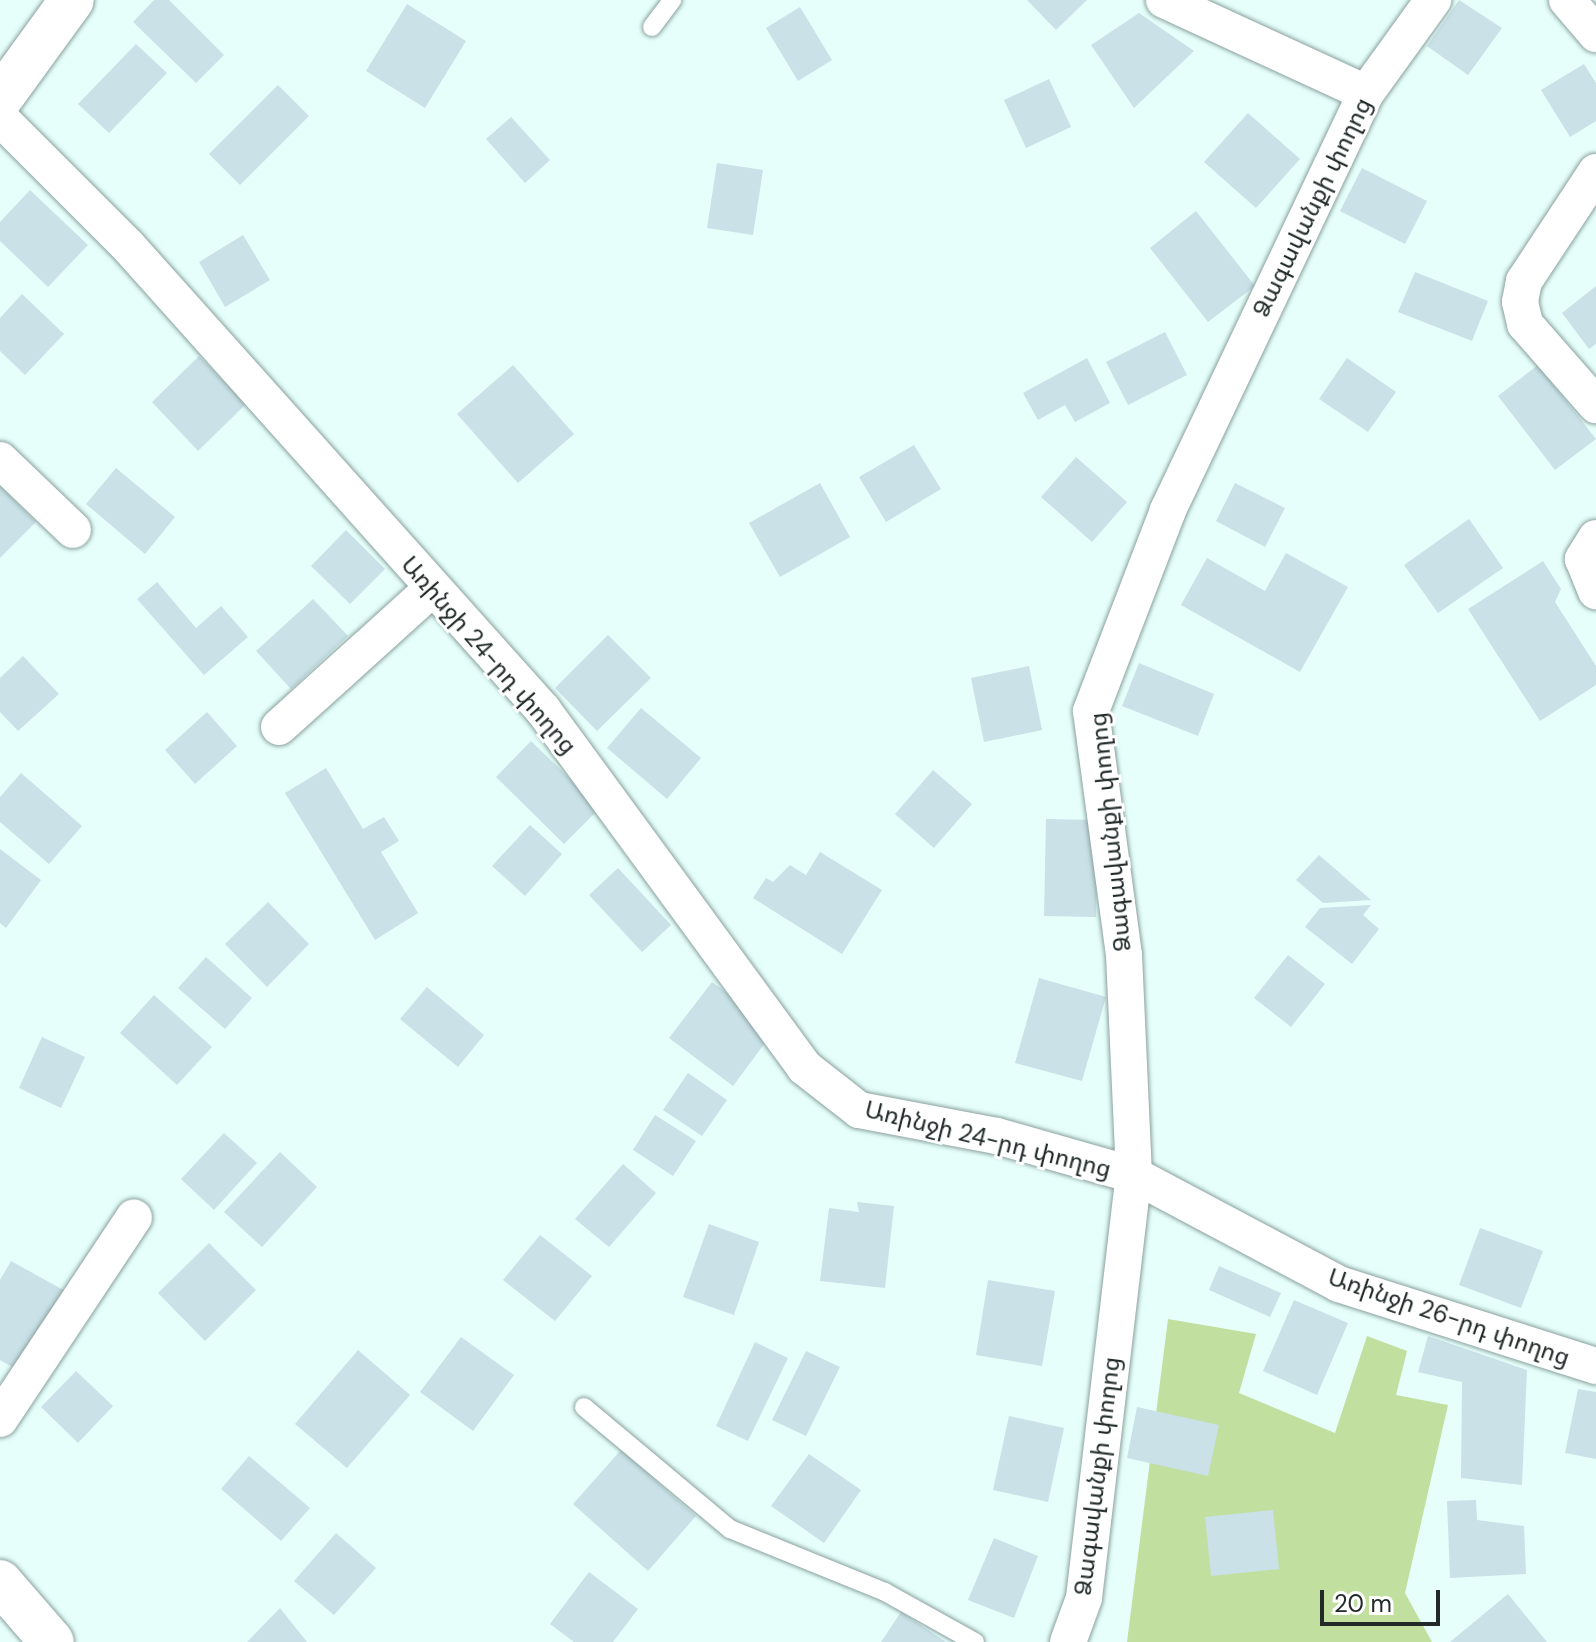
<!DOCTYPE html>
<meta charset="utf-8">
<style>
body{margin:0}
#map{position:relative;width:1596px;height:1642px;overflow:hidden;background:#e6fffb;font-family:"DM Sans","Noto Sans Armenian",sans-serif}
div>[style]{position:absolute}
.green>*{inset:0;background:#c1df9f}
.building>*{inset:0;background:#c9e1e7}
.roads{filter:drop-shadow(0 0 2px #8aa19e) drop-shadow(0 0 2px #8aa19e)}
.service>*{height:18px;margin:-9px;padding:0 9px;transform-origin:9px;border-radius:9px;background:#fff}
.minor>*{height:36px;margin:-18px;padding:0 18px;transform-origin:18px;border-radius:18px;background:#fff}
.tertiary>*{height:44px;margin:-22px;padding:0 22px;transform-origin:22px;border-radius:22px;background:#fff}
span{translate:-50% -50%;white-space:nowrap;text-align:center;line-height:1.15;-webkit-text-stroke:6px #fff;paint-order:stroke}
.street-label{font-size:24px;color:#212a29}
.scale{position:absolute;left:1320px;top:1590px;width:120px;height:36px;box-sizing:border-box;border:4px solid #212a29;border-top:0;padding-left:10px;font-size:24px;line-height:28px;white-space:nowrap;color:#212a29;-webkit-text-stroke:6px #fff;paint-order:stroke}
</style>
<div id="map">
<div class="green">
<i style="clip-path:polygon(1168px 1319px,1256px 1334px,1239px 1393px,1335px 1433px,1367px 1336px,1407px 1351px,1396px 1395px,1448px 1405px,1405px 1593px,1432px 1642px,1127px 1642px)"></i>
</div>
<div class="building">
<i style="clip-path:polygon(154px 0,169px 0,224px 55px,196px 83px,133px 22px)"></i>
<i style="clip-path:polygon(1027px 0,1087px 0,1056px 30px)"></i>
<i style="clip-path:polygon(1459px 0,1502px 28px,1468px 75px,1427px 46px)"></i>
<i style="clip-path:polygon(407px 4px,466px 41px,425px 108px,366px 71px)"></i>
<i style="clip-path:polygon(800px 7px,832px 60px,798px 81px,766px 28px)"></i>
<i style="clip-path:polygon(1139px 13px,1194px 51px,1134px 108px,1091px 45px)"></i>
<i style="clip-path:polygon(136px 44px,167px 73px,109px 133px,78px 104px)"></i>
<i style="clip-path:polygon(1584px 64px,1596px 83px,1596px 121px,1570px 137px,1541px 90px)"></i>
<i style="clip-path:polygon(1049px 79px,1071px 127px,1026px 148px,1004px 100px)"></i>
<i style="clip-path:polygon(278px 85px,309px 116px,240px 185px,209px 154px)"></i>
<i style="clip-path:polygon(1248px 113px,1300px 159px,1256px 208px,1204px 162px)"></i>
<i style="clip-path:polygon(511px 117px,550px 160px,525px 183px,486px 139px)"></i>
<i style="clip-path:polygon(717px 163px,763px 170px,753px 235px,707px 228px)"></i>
<i style="clip-path:polygon(1362px 168px,1427px 201px,1405px 244px,1340px 211px)"></i>
<i style="clip-path:polygon(30px 190px,88px 245px,48px 287px,0 241px,0 222px)"></i>
<i style="clip-path:polygon(1196px 211px,1255px 286px,1208px 322px,1150px 248px)"></i>
<i style="clip-path:polygon(243px 235px,270px 280px,225px 307px,199px 262px)"></i>
<i style="clip-path:polygon(1415px 272px,1488px 301px,1472px 341px,1398px 312px)"></i>
<i style="clip-path:polygon(1596px 286px,1596px 344px,1589px 349px,1562px 313px)"></i>
<i style="clip-path:polygon(22px 294px,64px 334px,25px 375px,0 351px,0 318px)"></i>
<i style="clip-path:polygon(1165px 332px,1187px 375px,1128px 405px,1106px 362px)"></i>
<i style="clip-path:polygon(199px 356px,246px 404px,198px 451px,152px 402px)"></i>
<i style="clip-path:polygon(1087px 358px,1110px 403px,1075px 422px,1065px 405px,1038px 420px,1023px 393px)"></i>
<i style="clip-path:polygon(1347px 358px,1396px 392px,1368px 432px,1319px 399px)"></i>
<i style="clip-path:polygon(513px 365px,574px 434px,518px 483px,457px 414px)"></i>
<i style="clip-path:polygon(1538px 365px,1596px 439px,1555px 470px,1498px 396px)"></i>
<i style="clip-path:polygon(914px 445px,941px 489px,886px 522px,859px 477px)"></i>
<i style="clip-path:polygon(1076px 457px,1127px 502px,1092px 542px,1041px 497px)"></i>
<i style="clip-path:polygon(116px 468px,175px 517px,145px 554px,86px 504px)"></i>
<i style="clip-path:polygon(820px 483px,850px 537px,780px 577px,749px 523px)"></i>
<i style="clip-path:polygon(1235px 483px,1285px 508px,1265px 547px,1216px 521px)"></i>
<i style="clip-path:polygon(0 486px,36px 522px,0 558px)"></i>
<i style="clip-path:polygon(1469px 519px,1503px 568px,1438px 613px,1404px 565px)"></i>
<i style="clip-path:polygon(346px 530px,385px 569px,350px 604px,311px 566px)"></i>
<i style="clip-path:polygon(1286px 553px,1348px 587px,1300px 672px,1181px 605px,1207px 558px,1265px 591px)"></i>
<i style="clip-path:polygon(1543px 561px,1561px 589px,1555px 602px,1596px 666px,1596px 685px,1540px 721px,1468px 609px)"></i>
<i style="clip-path:polygon(157px 582px,196px 628px,221px 606px,248px 637px,204px 675px,137px 599px)"></i>
<i style="clip-path:polygon(313px 599px,348px 636px,291px 689px,256px 651px)"></i>
<i style="clip-path:polygon(608px 635px,651px 678px,597px 731px,555px 688px)"></i>
<i style="clip-path:polygon(23px 656px,59px 694px,18px 731px,0 712px,0 678px)"></i>
<i style="clip-path:polygon(1139px 663px,1214px 694px,1198px 736px,1122px 706px)"></i>
<i style="clip-path:polygon(1029px 666px,1042px 730px,984px 742px,971px 678px)"></i>
<i style="clip-path:polygon(641px 708px,701px 758px,667px 799px,607px 748px)"></i>
<i style="clip-path:polygon(207px 712px,237px 746px,195px 784px,165px 750px)"></i>
<i style="clip-path:polygon(531px 741px,600px 808px,564px 844px,496px 777px)"></i>
<i style="clip-path:polygon(326px 768px,363px 829px,384px 817px,399px 841px,381px 852px,418px 913px,375px 940px,285px 793px)"></i>
<i style="clip-path:polygon(933px 770px,972px 804px,934px 848px,895px 814px)"></i>
<i style="clip-path:polygon(21px 773px,82px 826px,49px 864px,0 822px,0 797px)"></i>
<i style="clip-path:polygon(1046px 819px,1098px 820px,1096px 917px,1044px 916px)"></i>
<i style="clip-path:polygon(530px 825px,562px 854px,525px 896px,492px 866px)"></i>
<i style="clip-path:polygon(0 849px,41px 880px,6px 928px,0 923px)"></i>
<i style="clip-path:polygon(820px 852px,882px 890px,842px 954px,753px 898px,766px 878px,773px 882px,790px 865px,806px 875px)"></i>
<i style="clip-path:polygon(1319px 855px,1371px 900px,1323px 903px,1296px 880px)"></i>
<i style="clip-path:polygon(618px 868px,671px 925px,642px 952px,589px 895px)"></i>
<i style="clip-path:polygon(268px 902px,309px 944px,267px 987px,225px 944px)"></i>
<i style="clip-path:polygon(1371px 905px,1363px 915px,1379px 929px,1352px 964px,1305px 927px,1320px 908px)"></i>
<i style="clip-path:polygon(1288px 955px,1325px 984px,1291px 1027px,1254px 998px)"></i>
<i style="clip-path:polygon(206px 957px,252px 998px,225px 1029px,178px 988px)"></i>
<i style="clip-path:polygon(1039px 978px,1106px 997px,1082px 1081px,1015px 1063px)"></i>
<i style="clip-path:polygon(712px 982px,776px 1028px,733px 1086px,669px 1038px)"></i>
<i style="clip-path:polygon(427px 987px,484px 1035px,458px 1067px,400px 1019px)"></i>
<i style="clip-path:polygon(154px 995px,212px 1047px,177px 1085px,120px 1033px)"></i>
<i style="clip-path:polygon(42px 1037px,85px 1057px,61px 1108px,19px 1088px)"></i>
<i style="clip-path:polygon(688px 1073px,727px 1100px,702px 1136px,663px 1110px)"></i>
<i style="clip-path:polygon(655px 1115px,696px 1141px,673px 1176px,633px 1150px)"></i>
<i style="clip-path:polygon(224px 1133px,257px 1163px,214px 1210px,181px 1179px)"></i>
<i style="clip-path:polygon(280px 1152px,317px 1187px,262px 1247px,224px 1212px)"></i>
<i style="clip-path:polygon(623px 1164px,656px 1193px,609px 1247px,575px 1219px)"></i>
<i style="clip-path:polygon(857px 1202px,894px 1206px,885px 1288px,820px 1281px,829px 1208px,859px 1212px)"></i>
<i style="clip-path:polygon(709px 1224px,759px 1242px,734px 1315px,683px 1297px)"></i>
<i style="clip-path:polygon(1480px 1228px,1543px 1251px,1521px 1308px,1459px 1285px)"></i>
<i style="clip-path:polygon(540px 1235px,592px 1276px,555px 1321px,503px 1280px)"></i>
<i style="clip-path:polygon(209px 1243px,256px 1290px,205px 1341px,158px 1293px)"></i>
<i style="clip-path:polygon(11px 1261px,67px 1292px,21px 1372px,0 1360px,0 1280px)"></i>
<i style="clip-path:polygon(1219px 1266px,1281px 1293px,1270px 1317px,1209px 1290px)"></i>
<i style="clip-path:polygon(988px 1280px,1055px 1291px,1042px 1366px,976px 1355px)"></i>
<i style="clip-path:polygon(1294px 1300px,1348px 1323px,1317px 1395px,1263px 1371px)"></i>
<i style="clip-path:polygon(1428px 1336px,1527px 1370px,1522px 1485px,1461px 1478px,1462px 1382px,1418px 1372px)"></i>
<i style="clip-path:polygon(461px 1337px,514px 1375px,473px 1431px,420px 1392px)"></i>
<i style="clip-path:polygon(755px 1342px,788px 1358px,748px 1441px,716px 1426px)"></i>
<i style="clip-path:polygon(358px 1350px,410px 1395px,347px 1468px,295px 1424px)"></i>
<i style="clip-path:polygon(806px 1351px,840px 1367px,806px 1436px,772px 1420px)"></i>
<i style="clip-path:polygon(76px 1371px,113px 1406px,78px 1443px,41px 1407px)"></i>
<i style="clip-path:polygon(1578px 1389px,1596px 1392px,1596px 1459px,1565px 1453px)"></i>
<i style="clip-path:polygon(1137px 1407px,1219px 1425px,1208px 1476px,1127px 1458px)"></i>
<i style="clip-path:polygon(1009px 1416px,1064px 1428px,1048px 1502px,993px 1490px)"></i>
<i style="clip-path:polygon(621px 1450px,696px 1516px,648px 1571px,573px 1504px)"></i>
<i style="clip-path:polygon(809px 1454px,861px 1490px,824px 1543px,771px 1506px)"></i>
<i style="clip-path:polygon(249px 1456px,310px 1508px,281px 1541px,221px 1489px)"></i>
<i style="clip-path:polygon(1476px 1500px,1477px 1520px,1524px 1526px,1526px 1574px,1450px 1578px,1447px 1501px)"></i>
<i style="clip-path:polygon(1273px 1510px,1279px 1569px,1211px 1576px,1205px 1517px)"></i>
<i style="clip-path:polygon(336px 1533px,376px 1568px,334px 1615px,294px 1581px)"></i>
<i style="clip-path:polygon(994px 1538px,1038px 1556px,1014px 1618px,968px 1600px)"></i>
<i style="clip-path:polygon(589px 1572px,638px 1609px,613px 1642px,574px 1642px,550px 1624px)"></i>
<i style="clip-path:polygon(1508px 1594px,1547px 1642px,1450px 1642px)"></i>
<i style="clip-path:polygon(280px 1608px,307px 1642px,247px 1642px)"></i>
<i style="clip-path:polygon(901px 1612px,946px 1642px,881px 1642px)"></i>
</div>
<div class="roads">
<div class="service">
<i style="left:652px;top:27px;width:34px;rotate:-53deg"></i>
<i style="left:584px;top:1407px;width:190px;rotate:39.9deg"></i>
<i style="left:730px;top:1529px;width:167px;rotate:22.1deg"></i>
<i style="left:885px;top:1592px;width:103px;rotate:29.1deg"></i>
</div>
<div class="minor">
<i style="left:1164px;top:0;width:222px;rotate:24.7deg"></i>
<i style="left:1567px;top:0;width:45px;rotate:49.5deg"></i>
<i style="left:0;top:118px;width:181px;rotate:45deg"></i>
<i style="left:128px;top:246px;width:623px;rotate:48.19deg"></i>
<i style="left:543px;top:710px;width:442px;rotate:53.8deg"></i>
<i style="left:804px;top:1067px;width:70px;rotate:38deg"></i>
<i style="left:859px;top:1110px;width:140px;rotate:10.7deg"></i>
<i style="left:997px;top:1136px;width:142px;rotate:15.9deg"></i>
<i style="left:1134px;top:1175px;width:232px;rotate:28deg"></i>
<i style="left:1339px;top:1284px;width:270px;rotate:17.7deg"></i>
<i style="left:1596px;top:172px;width:131px;rotate:123.4deg"></i>
<i style="left:1524px;top:281px;width:21px;rotate:101deg"></i>
<i style="left:1520px;top:302px;width:23px;rotate:77deg"></i>
<i style="left:1525px;top:324px;width:108px;rotate:48.8deg"></i>
<i style="left:0;top:460px;width:101px;rotate:43.8deg"></i>
<i style="left:1596px;top:538px;width:25px;rotate:122deg"></i>
<i style="left:1583px;top:559px;width:35px;rotate:68deg"></i>
<i style="left:279px;top:727px;width:207px;rotate:-42.1deg"></i>
<i style="left:0;top:1419px;width:242px;rotate:-56.4deg"></i>
<i style="left:1068px;top:1642px;width:47px;rotate:-70deg"></i>
<i style="left:1084px;top:1598px;width:426px;rotate:-83.3deg"></i>
<i style="left:1134px;top:1175px;width:220px;rotate:-92.6deg"></i>
<i style="left:1124px;top:955px;width:246px;rotate:-97.7deg"></i>
<i style="left:1091px;top:711px;width:215px;rotate:-69deg"></i>
<i style="left:1168px;top:510px;width:462px;rotate:-64.6deg"></i>
<i style="left:1366px;top:93px;width:115px;rotate:-54.2deg"></i>
</div>
<div class="tertiary">
<i style="left:0;top:99px;width:122px;rotate:-54deg"></i>
<i style="left:0;top:1582px;width:79px;rotate:49.1deg"></i>
</div>
</div>
<div class="street-label">
<span style="left:1312px;top:207px;rotate:-64deg">Ձագավանքի փողոց</span>
<span style="left:489px;top:655px;rotate:49deg">Առինջի 24-րդ փողոց</span>
<span style="left:1110px;top:832px;rotate:-96deg">Ձագավանքի փողոց</span>
<span style="left:988px;top:1139px;rotate:14deg">Առինջի 24-րդ փողոց</span>
<span style="left:1449px;top:1317px;rotate:19deg">Առինջի 26-րդ փողոց</span>
<span style="left:1097px;top:1476px;rotate:-83deg">Ձագավանքի փողոց</span>
</div>
<div class="scale">20 m</div>
</div>
